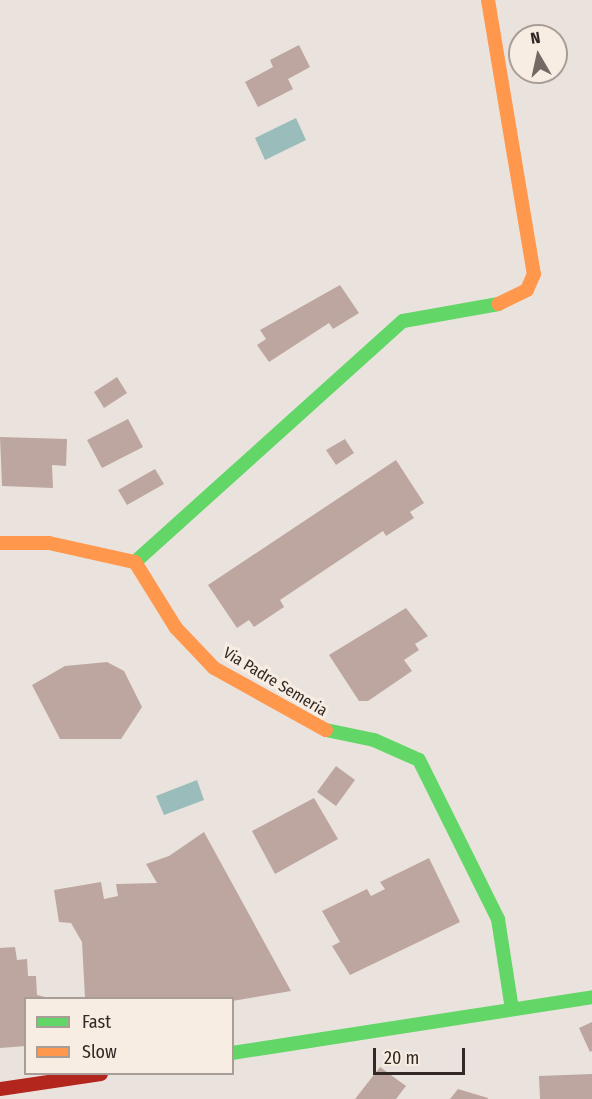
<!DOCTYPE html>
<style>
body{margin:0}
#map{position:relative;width:592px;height:1099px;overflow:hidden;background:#eae3dd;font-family:"Fira Sans Condensed",sans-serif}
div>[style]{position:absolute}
.water>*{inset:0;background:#9abcba}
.building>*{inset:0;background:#bda69f}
.fast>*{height:14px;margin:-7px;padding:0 7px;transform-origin:7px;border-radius:7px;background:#63d668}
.slow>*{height:14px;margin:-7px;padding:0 7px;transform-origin:7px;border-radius:7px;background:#ff974d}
.jam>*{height:14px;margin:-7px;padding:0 7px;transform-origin:7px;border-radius:7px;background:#b3261e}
span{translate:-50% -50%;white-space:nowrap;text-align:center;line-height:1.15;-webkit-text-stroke:6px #f8ede3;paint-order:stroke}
.street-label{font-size:16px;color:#332825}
.legend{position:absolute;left:24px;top:997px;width:210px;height:78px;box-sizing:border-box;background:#f8ede3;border:2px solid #a99e97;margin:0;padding:8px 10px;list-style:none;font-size:18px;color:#332825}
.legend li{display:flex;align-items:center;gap:12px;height:30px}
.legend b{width:30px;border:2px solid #a99e97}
.north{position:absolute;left:508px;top:24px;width:60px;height:60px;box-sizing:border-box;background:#f8ede3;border:2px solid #a99e97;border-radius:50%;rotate:351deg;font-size:16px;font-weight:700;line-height:24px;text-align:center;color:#332825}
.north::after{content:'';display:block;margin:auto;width:21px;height:27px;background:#736965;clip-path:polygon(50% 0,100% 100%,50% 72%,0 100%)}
.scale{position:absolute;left:373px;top:1048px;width:92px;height:27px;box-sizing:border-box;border:3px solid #332825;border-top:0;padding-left:8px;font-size:18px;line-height:21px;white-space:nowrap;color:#332825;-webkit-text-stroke:4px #f8ede3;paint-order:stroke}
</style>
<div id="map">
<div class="water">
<i style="clip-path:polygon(296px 118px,306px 140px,265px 160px,255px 138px)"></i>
<i style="clip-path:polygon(197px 780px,204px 800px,164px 815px,156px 796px)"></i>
</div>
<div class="building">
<i style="clip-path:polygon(299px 45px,310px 67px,288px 79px,293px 89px,258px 107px,245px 82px,273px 67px,270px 60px)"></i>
<i style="clip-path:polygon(340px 285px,359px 313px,333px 329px,329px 323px,269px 362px,257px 345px,266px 339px,260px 330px)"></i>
<i style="clip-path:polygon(117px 377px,127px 393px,104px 408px,94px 392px)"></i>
<i style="clip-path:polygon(128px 419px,143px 447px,102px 468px,87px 440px)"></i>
<i style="clip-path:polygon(0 437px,67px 439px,66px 466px,52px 465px,53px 488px,2px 486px)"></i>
<i style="clip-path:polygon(345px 439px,354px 453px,336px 465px,326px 450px)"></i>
<i style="clip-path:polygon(396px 460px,424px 503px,410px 512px,414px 518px,386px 536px,383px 531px,280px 600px,284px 607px,254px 627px,249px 620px,237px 628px,208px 585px)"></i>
<i style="clip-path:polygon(155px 469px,164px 484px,127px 505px,118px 490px)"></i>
<i style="clip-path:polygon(406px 608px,428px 636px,415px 644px,419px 650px,404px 660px,412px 671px,368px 701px,359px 701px,329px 655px)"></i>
<i style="clip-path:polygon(107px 662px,124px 671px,142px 707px,121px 739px,60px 739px,32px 685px,65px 666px)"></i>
<i style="clip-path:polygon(336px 766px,355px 780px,336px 806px,317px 792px)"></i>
<i style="clip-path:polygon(314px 798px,338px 839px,275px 874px,252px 831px)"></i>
<i style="clip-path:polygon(204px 832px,291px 991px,232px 1001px,85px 998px,82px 942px,71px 923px,59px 922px,54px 890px,101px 882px,104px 899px,118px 896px,116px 884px,157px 883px,146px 864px,169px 856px)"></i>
<i style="clip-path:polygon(429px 858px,460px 922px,350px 975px,332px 946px,340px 942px,322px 911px,367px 889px,371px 896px,385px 889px,380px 882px)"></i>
<i style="clip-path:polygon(15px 947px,17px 960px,27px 959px,28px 976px,36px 976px,37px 995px,49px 998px,26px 998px,26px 1046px,0 1048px,0 948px)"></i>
<i style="clip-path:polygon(592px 1022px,592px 1051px,590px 1052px,579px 1028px)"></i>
<i style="clip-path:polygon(380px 1067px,406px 1086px,396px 1099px,355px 1099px)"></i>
<i style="clip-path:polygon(592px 1074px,592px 1099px,540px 1099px,539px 1076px)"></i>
<i style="clip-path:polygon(458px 1089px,488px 1098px,488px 1099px,450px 1099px)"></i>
</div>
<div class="fast">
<i style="left:135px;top:562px;width:360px;rotate:-42deg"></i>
<i style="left:403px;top:321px;width:97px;rotate:-10.1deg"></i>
<i style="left:326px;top:730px;width:49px;rotate:11.8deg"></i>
<i style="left:374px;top:740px;width:49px;rotate:24deg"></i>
<i style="left:419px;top:760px;width:178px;rotate:63.6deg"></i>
<i style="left:498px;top:919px;width:91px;rotate:81.2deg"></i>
<i style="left:232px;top:1053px;width:364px;rotate:-8.8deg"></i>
</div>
<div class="slow">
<i style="left:488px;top:0;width:278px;rotate:80.5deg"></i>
<i style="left:534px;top:274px;width:17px;rotate:114deg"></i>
<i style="left:527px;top:290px;width:32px;rotate:154deg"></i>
<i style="left:0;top:543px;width:49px"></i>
<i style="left:49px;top:543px;width:88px;rotate:12.5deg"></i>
<i style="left:135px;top:562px;width:78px;rotate:58.2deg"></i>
<i style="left:176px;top:628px;width:55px;rotate:46.5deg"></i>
<i style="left:214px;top:668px;width:128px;rotate:29deg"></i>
</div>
<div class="jam">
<i style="left:0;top:1089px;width:102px;rotate:-8.4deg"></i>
</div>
<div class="street-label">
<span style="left:275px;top:682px;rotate:31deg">Via Padre Semeria</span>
</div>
<ul class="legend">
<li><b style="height:8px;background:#63d668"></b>Fast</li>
<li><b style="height:8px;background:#ff974d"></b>Slow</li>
</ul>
<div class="north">N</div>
<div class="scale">20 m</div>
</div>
